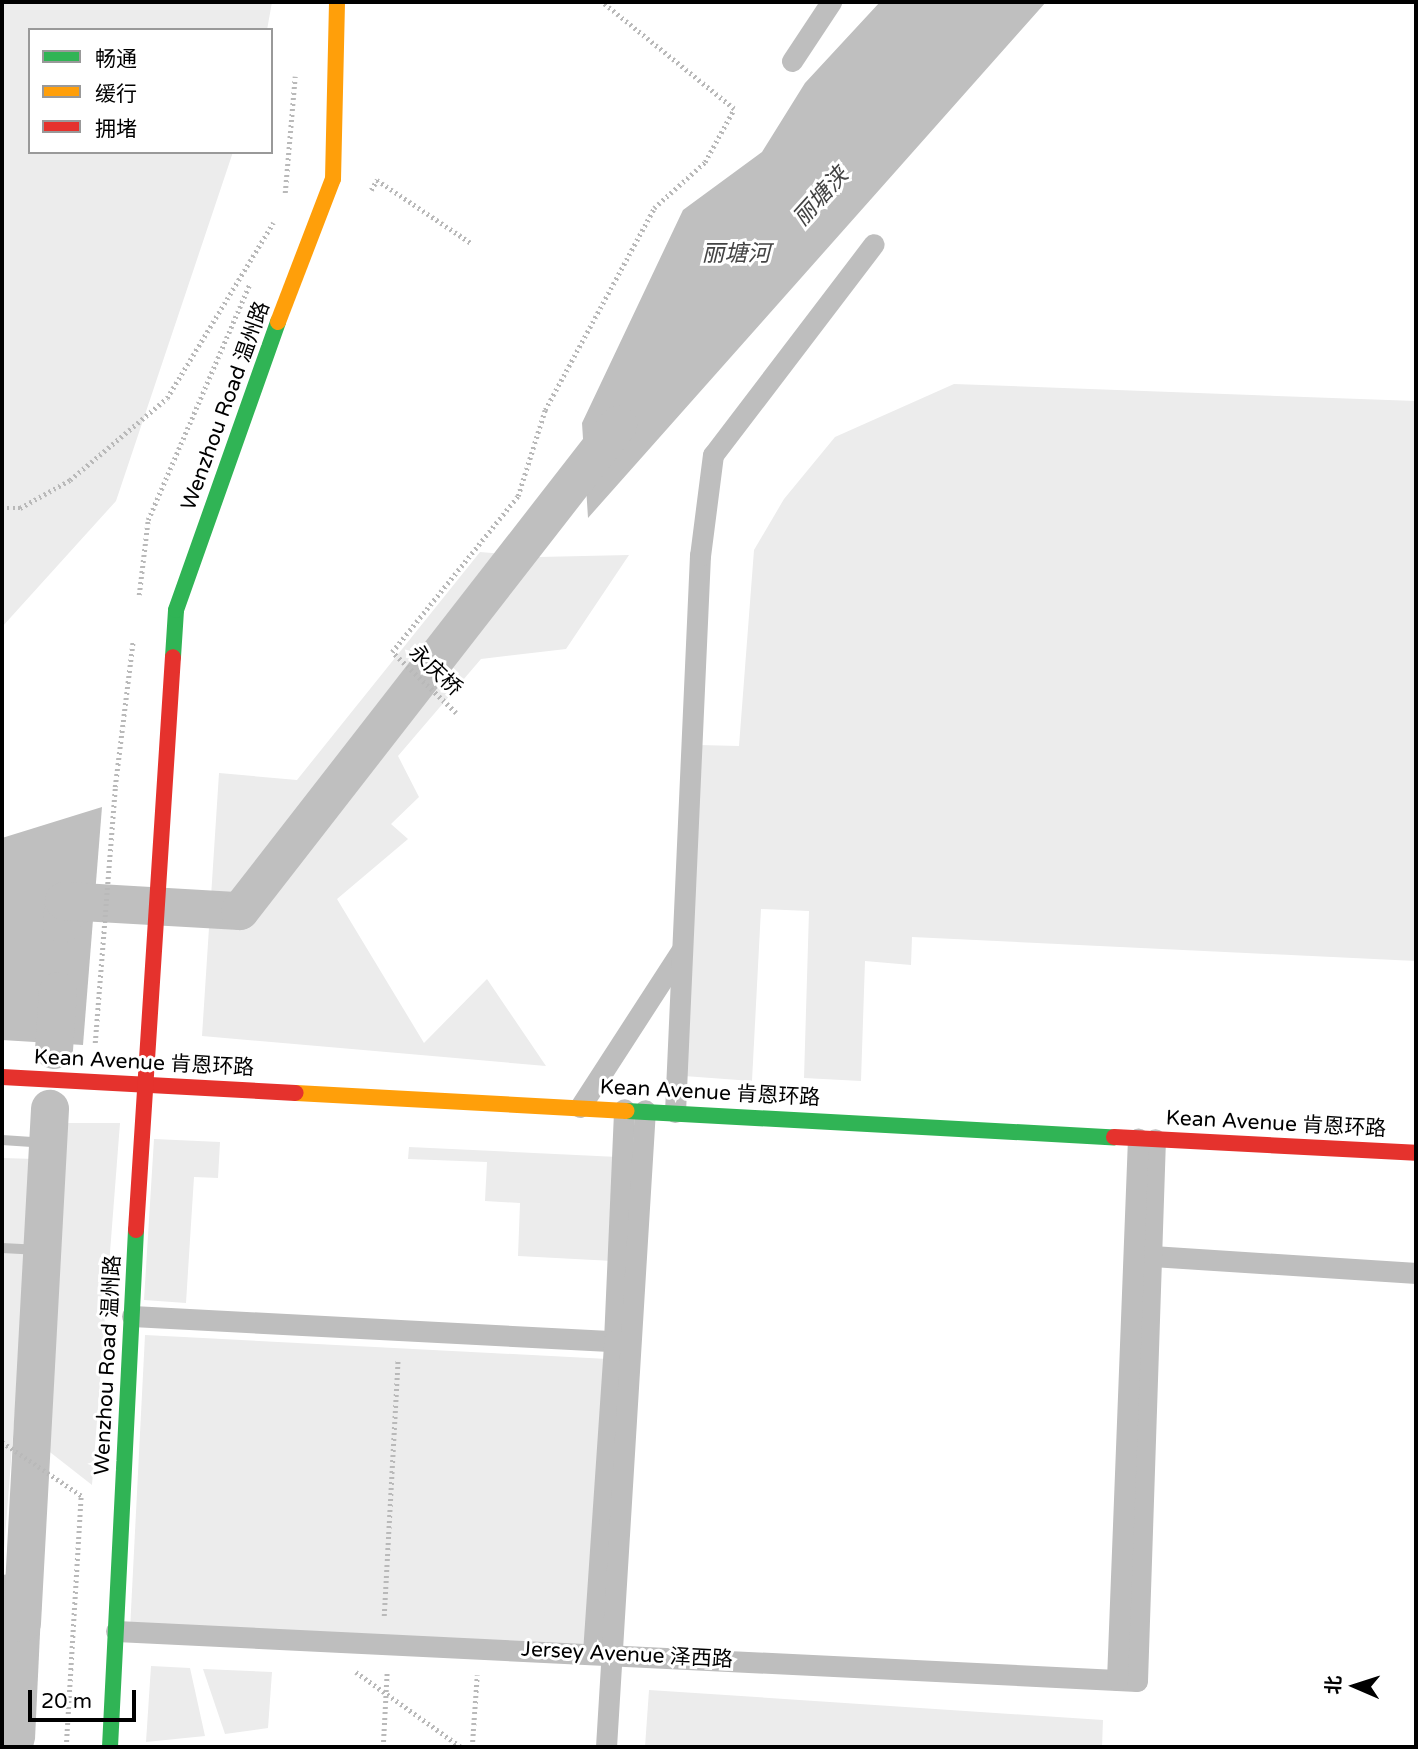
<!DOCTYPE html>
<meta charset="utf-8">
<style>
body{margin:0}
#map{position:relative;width:1418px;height:1749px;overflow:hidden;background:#fff;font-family:"Varela Round","Noto Sans SC",sans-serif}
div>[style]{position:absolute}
.green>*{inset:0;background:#ececec}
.water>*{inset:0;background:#bfbfbf}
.stream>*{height:10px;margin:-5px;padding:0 5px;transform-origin:5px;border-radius:5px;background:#bfbfbf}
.canal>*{height:38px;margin:-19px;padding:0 19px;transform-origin:19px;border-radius:19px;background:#bfbfbf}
.path>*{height:4.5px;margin-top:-2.25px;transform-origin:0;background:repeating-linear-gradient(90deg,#b9b9b9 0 2px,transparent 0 5.5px)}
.lane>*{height:21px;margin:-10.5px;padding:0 10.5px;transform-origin:10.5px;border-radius:10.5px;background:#bebebe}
.fast>*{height:16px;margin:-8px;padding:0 8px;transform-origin:8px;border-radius:8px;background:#30b455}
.slow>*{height:16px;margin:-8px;padding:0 8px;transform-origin:8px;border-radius:8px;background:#ff9f0a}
.jam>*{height:16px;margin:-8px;padding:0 8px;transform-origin:8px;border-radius:8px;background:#e5322d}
span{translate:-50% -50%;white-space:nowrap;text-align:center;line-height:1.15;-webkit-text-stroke:6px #fff;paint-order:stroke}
.street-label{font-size:21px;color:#000}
.water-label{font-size:23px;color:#444;font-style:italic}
.frame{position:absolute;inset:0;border:4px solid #000;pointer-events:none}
.legend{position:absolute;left:28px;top:28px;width:245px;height:126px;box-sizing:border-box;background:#fff;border:2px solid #999;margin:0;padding:9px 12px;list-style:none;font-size:21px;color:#000}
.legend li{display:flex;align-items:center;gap:14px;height:35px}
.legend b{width:35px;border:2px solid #999}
.north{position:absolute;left:1320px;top:1651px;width:70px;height:70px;-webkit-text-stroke:5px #fff;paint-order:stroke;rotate:273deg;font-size:19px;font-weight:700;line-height:28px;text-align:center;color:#000}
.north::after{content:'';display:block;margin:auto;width:24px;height:32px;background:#000;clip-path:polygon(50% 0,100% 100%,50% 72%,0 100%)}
.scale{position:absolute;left:28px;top:1690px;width:108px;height:32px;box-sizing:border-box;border:4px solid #000;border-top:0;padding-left:9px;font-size:21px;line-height:24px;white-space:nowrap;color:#000;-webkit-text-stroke:5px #fff;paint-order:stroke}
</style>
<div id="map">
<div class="green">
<i style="clip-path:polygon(2px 2px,272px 2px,267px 30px,30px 30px,30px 152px,233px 152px,116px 501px,2px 627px)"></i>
<i style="clip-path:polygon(954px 384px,1416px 401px,1416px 961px,912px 937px,911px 965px,865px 961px,861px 1081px,804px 1078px,809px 911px,761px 909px,752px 1081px,684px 1076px,699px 745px,739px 746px,754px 550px,784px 499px,835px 437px)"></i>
<i style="clip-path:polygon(480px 552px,538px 557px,629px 555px,566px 649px,481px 659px,398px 756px,419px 797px,391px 824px,408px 839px,337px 899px,424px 1043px,487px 979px,546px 1066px,202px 1036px,219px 773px,297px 780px)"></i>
<i style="clip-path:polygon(63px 1123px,120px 1123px,92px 1485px,46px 1449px)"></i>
<i style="clip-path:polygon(154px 1139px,220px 1142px,218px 1178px,194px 1177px,186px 1303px,144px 1300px)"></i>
<i style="clip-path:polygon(409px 1147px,618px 1157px,613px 1261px,518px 1256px,520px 1203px,485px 1201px,487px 1162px,408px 1159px)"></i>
<i style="clip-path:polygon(2px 1158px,35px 1159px,2px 1575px)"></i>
<i style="clip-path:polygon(145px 1335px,608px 1359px,593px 1653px,130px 1630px)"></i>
<i style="clip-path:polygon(151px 1666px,190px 1668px,205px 1736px,146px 1742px)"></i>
<i style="clip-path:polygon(203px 1669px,272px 1672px,268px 1728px,225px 1734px)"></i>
<i style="clip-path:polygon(649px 1690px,1103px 1720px,1102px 1747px,645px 1747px)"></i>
</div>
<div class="water">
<i style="clip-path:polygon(880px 2px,1046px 2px,588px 518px,582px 423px,683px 210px,762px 152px,805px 83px)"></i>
<i style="clip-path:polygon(102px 807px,83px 1045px,2px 1040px,2px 838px)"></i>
<i style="clip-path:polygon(43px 1570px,35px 1739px,33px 1747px,2px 1747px,2px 1575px)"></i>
</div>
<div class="stream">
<i style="left:2px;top:1140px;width:45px;rotate:3.8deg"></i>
<i style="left:2px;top:1248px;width:38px;rotate:3deg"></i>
</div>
<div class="canal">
<i style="left:62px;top:924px;width:23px;rotate:-85deg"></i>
<i style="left:64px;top:901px;width:176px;rotate:3.3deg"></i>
<i style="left:240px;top:911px;width:616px;rotate:-52.13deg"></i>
<i style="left:54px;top:1050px;width:59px;rotate:-86.1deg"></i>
<i style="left:22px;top:1623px;width:515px;rotate:-86.88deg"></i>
</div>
<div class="path">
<i style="left:371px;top:190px;width:12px;rotate:-59deg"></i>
<i style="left:377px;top:180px;width:113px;rotate:33.8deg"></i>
<i style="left:285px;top:193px;width:117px;rotate:-85.1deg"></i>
<i style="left:2px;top:508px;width:18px"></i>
<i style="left:20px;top:508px;width:57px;rotate:-29.2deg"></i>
<i style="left:70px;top:480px;width:127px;rotate:-40.2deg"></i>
<i style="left:167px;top:398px;width:205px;rotate:-58.8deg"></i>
<i style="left:139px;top:595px;width:76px;rotate:-83.2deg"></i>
<i style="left:148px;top:520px;width:256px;rotate:-66.7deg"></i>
<i style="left:456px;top:713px;width:88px;rotate:-136.4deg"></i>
<i style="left:392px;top:652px;width:201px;rotate:-51.1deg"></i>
<i style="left:518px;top:496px;width:90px;rotate:-72.6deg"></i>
<i style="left:545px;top:410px;width:230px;rotate:-61.6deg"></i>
<i style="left:654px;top:208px;width:69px;rotate:-42deg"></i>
<i style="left:705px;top:162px;width:60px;rotate:-61.3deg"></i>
<i style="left:734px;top:109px;width:170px;rotate:-141deg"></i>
<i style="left:95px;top:1043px;width:257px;rotate:-85.5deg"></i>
<i style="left:115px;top:787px;width:147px;rotate:-83deg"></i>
<i style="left:2px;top:1442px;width:97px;rotate:34deg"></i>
<i style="left:384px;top:1616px;width:257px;rotate:-86.9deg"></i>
<i style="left:356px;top:1672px;width:129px;rotate:35.5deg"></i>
<i style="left:66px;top:1747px;width:251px;rotate:-86.6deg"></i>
<i style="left:383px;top:1747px;width:76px;rotate:-87deg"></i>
<i style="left:472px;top:1747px;width:72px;rotate:-86deg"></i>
</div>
<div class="lane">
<i style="left:792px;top:61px;width:71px;rotate:-56.5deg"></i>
<i style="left:580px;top:1107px;width:186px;rotate:-57.1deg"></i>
<i style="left:675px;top:1112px;width:557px;rotate:-87.43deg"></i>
<i style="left:700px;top:556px;width:102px;rotate:-82.7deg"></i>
<i style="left:713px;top:455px;width:265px;rotate:-52.7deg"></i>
<i style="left:1152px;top:1256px;width:265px;rotate:3.7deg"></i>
<i style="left:132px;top:1316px;width:483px;rotate:3deg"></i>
<i style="left:614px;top:1341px;width:232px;rotate:-87.5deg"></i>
<i style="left:116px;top:1631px;width:1022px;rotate:2.8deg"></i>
<i style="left:1137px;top:1681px;width:542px;rotate:-88.1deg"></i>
<i style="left:593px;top:1653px;width:313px;rotate:-86.1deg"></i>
<i style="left:1117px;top:1680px;width:542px;rotate:-87.78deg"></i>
<i style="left:606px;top:1747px;width:638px;rotate:-86.5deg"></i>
</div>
<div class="fast">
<i style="left:173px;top:657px;width:47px;rotate:-86.3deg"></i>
<i style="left:176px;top:610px;width:306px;rotate:-70.5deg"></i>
<i style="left:627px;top:1111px;width:488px;rotate:3.1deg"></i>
<i style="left:110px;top:1747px;width:518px;rotate:-87.12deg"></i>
</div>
<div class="slow">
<i style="left:278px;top:322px;width:153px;rotate:-69deg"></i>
<i style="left:333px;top:179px;width:177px;rotate:-88.7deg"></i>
<i style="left:296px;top:1093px;width:331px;rotate:3.1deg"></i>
</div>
<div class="jam">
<i style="left:2px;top:1077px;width:294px;rotate:3.1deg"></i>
<i style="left:1114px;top:1137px;width:302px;rotate:3deg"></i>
<i style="left:136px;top:1230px;width:574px;rotate:-86.31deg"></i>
</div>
<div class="street-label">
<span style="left:226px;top:406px;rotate:-70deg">Wenzhou Road 温州路</span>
<span style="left:435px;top:671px;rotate:43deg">永庆桥</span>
<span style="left:144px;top:1063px;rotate:3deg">Kean Avenue 肯恩环路</span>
<span style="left:710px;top:1093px;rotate:3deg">Kean Avenue 肯恩环路</span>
<span style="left:1276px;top:1124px;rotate:3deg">Kean Avenue 肯恩环路</span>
<span style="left:108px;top:1365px;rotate:-87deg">Wenzhou Road 温州路</span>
<span style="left:627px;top:1655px;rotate:3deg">Jersey Avenue 泽西路</span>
</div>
<div class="water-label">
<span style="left:821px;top:197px;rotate:-48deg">丽塘浃</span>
<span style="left:736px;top:254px">丽塘河</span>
</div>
<div class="frame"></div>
<ul class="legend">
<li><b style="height:9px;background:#30b455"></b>畅通</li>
<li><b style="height:9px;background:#ff9f0a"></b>缓行</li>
<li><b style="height:9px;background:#e5322d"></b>拥堵</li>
</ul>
<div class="north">北</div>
<div class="scale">20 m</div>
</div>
